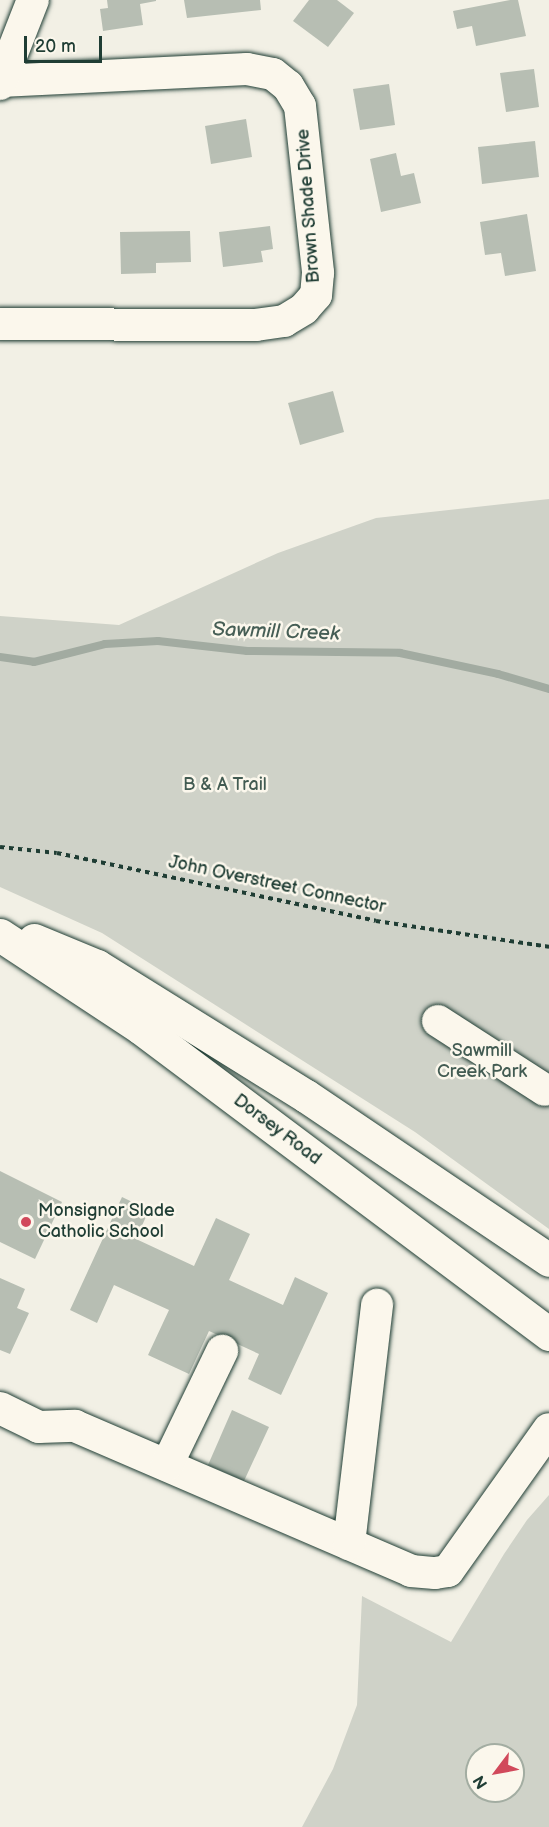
<!DOCTYPE html>
<style>
body{margin:0}
#map{position:relative;width:549px;height:1827px;overflow:hidden;background:#f2f0e5;font-family:"Balsamiq Sans",sans-serif}
div>[style]{position:absolute}
.green>*{inset:0;background:#cfd2c8}
.stream>*{height:8px;margin:-4px;padding:0 4px;transform-origin:4px;border-radius:4px;background:#a2aba1}
.building>*{inset:0;background:#b7beb3}
.path>*{height:4px;margin-top:-2px;transform-origin:0;background:repeating-linear-gradient(90deg,#1f3d34 0 4.5px,transparent 0 9px)}
.roads{filter:drop-shadow(0 0 2px #1f3d34) drop-shadow(0 0 2px #1f3d34)}
.minor>*{height:32px;margin:-16px;padding:0 16px;transform-origin:16px;border-radius:16px;background:#fbf7ec}
.major>*{height:33px;margin:-16.5px;padding:0 16.5px;transform-origin:16.5px;border-radius:16.5px;background:#fbf7ec}
.dots>*{width:16px;height:16px;translate:-50% -50%;box-sizing:border-box;border:3px solid #fbf7ec;border-radius:50%}
span{translate:-50% -50%;white-space:nowrap;text-align:center;line-height:1.15;-webkit-text-stroke:5px #fbf7ec;paint-order:stroke}
.street-label{font-size:18px;color:#1f3d34}
.park-label{font-size:18px;color:#425b52}
.poi-label{font-size:18px;color:#1f3d34}
.left{translate:0 -50%;text-align:left}
.water-label{font-size:20px;color:#465e55;font-style:italic}
.north{position:absolute;left:465px;top:1743px;width:60px;height:60px;box-sizing:border-box;background:#fbf7ec;border:2px solid #a3ada2;border-radius:50%;rotate:238deg;font-size:16px;font-weight:700;line-height:24px;text-align:center;color:#1f3d34}
.north::after{content:'';display:block;margin:auto;width:21px;height:27px;background:#d1495b;clip-path:polygon(50% 0,100% 100%,50% 72%,0 100%)}
.scale{position:absolute;left:24px;top:36px;width:78px;height:27px;box-sizing:border-box;border:3px solid #1f3d34;border-top:0;padding-left:8px;font-size:18px;line-height:21px;white-space:nowrap;color:#1f3d34;-webkit-text-stroke:4px #fbf7ec;paint-order:stroke}
</style>
<div id="map">
<div class="green">
<i style="clip-path:polygon(549px 499px,549px 1229px,415px 1132px,102px 933px,0 887px,0 616px,119px 625px,278px 553px,376px 518px)"></i>
<i style="clip-path:polygon(evenodd,549px 1495px,549px 1827px,302px 1827px,333px 1769px,357px 1705px,362px 1596px,451px 1642px,504px 1554px,527px 1520px,549px 1495px,477px 1755px,513px 1755px,513px 1791px,477px 1791px,477px 1755px)"></i>
</div>
<div class="stream">
<i style="left:0;top:657px;width:34px;rotate:8deg"></i>
<i style="left:34px;top:662px;width:73px;rotate:-14.2deg"></i>
<i style="left:105px;top:644px;width:53px;rotate:-3.2deg"></i>
<i style="left:158px;top:641px;width:90px;rotate:6.4deg"></i>
<i style="left:247px;top:651px;width:153px;rotate:0.7deg"></i>
<i style="left:400px;top:653px;width:100px;rotate:12.1deg"></i>
<i style="left:498px;top:674px;width:53px;rotate:16.4deg"></i>
</div>
<div class="building">
<i style="clip-path:polygon(107px 0,156px 0,156px 1px,140px 4px,143px 25px,103px 31px,100px 9px,108px 8px)"></i>
<i style="clip-path:polygon(184px 0,260px 0,261px 10px,187px 18px)"></i>
<i style="clip-path:polygon(309px 0,337px 0,354px 13px,328px 47px,293px 21px)"></i>
<i style="clip-path:polygon(510px 0,518px 0,526px 36px,476px 46px,472px 26px,457px 29px,453px 11px)"></i>
<i style="clip-path:polygon(534px 69px,539px 107px,506px 112px,500px 73px)"></i>
<i style="clip-path:polygon(389px 84px,395px 125px,360px 130px,353px 89px)"></i>
<i style="clip-path:polygon(246px 119px,252px 157px,211px 164px,205px 126px)"></i>
<i style="clip-path:polygon(535px 141px,539px 177px,482px 184px,478px 147px)"></i>
<i style="clip-path:polygon(396px 153px,401px 176px,414px 173px,421px 203px,381px 212px,370px 159px)"></i>
<i style="clip-path:polygon(527px 214px,536px 271px,505px 276px,501px 253px,485px 255px,480px 222px)"></i>
<i style="clip-path:polygon(270px 226px,273px 249px,261px 251px,263px 262px,223px 267px,219px 232px)"></i>
<i style="clip-path:polygon(190px 231px,191px 262px,156px 263px,156px 273px,121px 274px,120px 232px)"></i>
<i style="clip-path:polygon(333px 391px,344px 432px,300px 445px,288px 403px)"></i>
<i style="clip-path:polygon(0 1171px,62px 1202px,35px 1259px,0 1242px)"></i>
<i style="clip-path:polygon(122px 1197px,149px 1210px,136px 1239px,194px 1266px,216px 1218px,250px 1234px,229px 1280px,283px 1305px,295px 1277px,328px 1293px,281px 1395px,248px 1379px,259px 1354px,209px 1331px,189px 1374px,148px 1355px,169px 1310px,114px 1285px,97px 1323px,70px 1310px)"></i>
<i style="clip-path:polygon(0 1278px,25px 1289px,17px 1308px,29px 1313px,10px 1354px,0 1350px)"></i>
<i style="clip-path:polygon(232px 1410px,269px 1427px,244px 1481px,208px 1465px)"></i>
</div>
<div class="path">
<i style="left:0;top:847px;width:57px;rotate:6deg"></i>
<i style="left:57px;top:853px;width:326px;rotate:12deg"></i>
<i style="left:376px;top:921px;width:175px;rotate:8.5deg"></i>
</div>
<div class="roads">
<div class="minor">
<i style="left:0;top:81px;width:247px;rotate:-2.8deg"></i>
<i style="left:247px;top:69px;width:26px;rotate:11deg"></i>
<i style="left:273px;top:74px;width:19px;rotate:39deg"></i>
<i style="left:288px;top:86px;width:23px;rotate:59deg"></i>
<i style="left:300px;top:106px;width:168px;rotate:83.8deg"></i>
<i style="left:318px;top:273px;width:22px;rotate:95deg"></i>
<i style="left:316px;top:295px;width:18px;rotate:131deg"></i>
<i style="left:304px;top:309px;width:23px;rotate:149deg"></i>
<i style="left:284px;top:321px;width:28px;rotate:172deg"></i>
<i style="left:256px;top:325px;width:256px;rotate:-179.8deg"></i>
<i style="left:0;top:84px;width:90px;rotate:-68.6deg"></i>
<i style="left:438px;top:1021px;width:127px;rotate:32.8deg"></i>
<i style="left:0;top:1408px;width:43px;rotate:26deg"></i>
<i style="left:39px;top:1427px;width:36px;rotate:-2deg"></i>
<i style="left:75px;top:1426px;width:366px;rotate:23.3deg"></i>
<i style="left:411px;top:1571px;width:24px;rotate:5deg"></i>
<i style="left:435px;top:1573px;width:13px;rotate:-9deg"></i>
<i style="left:448px;top:1571px;width:174px;rotate:-54.6deg"></i>
<i style="left:167px;top:1465px;width:127px;rotate:-64.2deg"></i>
<i style="left:349px;top:1544px;width:241px;rotate:-83.3deg"></i>
</div>
<div class="major">
<i style="left:0;top:935px;width:169px;rotate:33.4deg"></i>
<i style="left:141px;top:1028px;width:510px;rotate:36.87deg"></i>
<i style="left:34px;top:940px;width:68px;rotate:22.4deg"></i>
<i style="left:97px;top:966px;width:246px;rotate:31.9deg"></i>
<i style="left:306px;top:1096px;width:293px;rotate:34deg"></i>
</div>
</div>
<div class="dots">
<i style="left:26px;top:1222px;background:#d1495b"></i>
</div>
<div class="street-label">
<span style="left:309px;top:206px;rotate:-94deg">Brown Shade Drive</span>
<span style="left:277px;top:885px;rotate:12deg">John Overstreet Connector</span>
<span style="left:277px;top:1130px;rotate:37deg">Dorsey Road</span>
</div>
<div class="park-label">
<span style="left:225px;top:785px">B &amp; A Trail</span>
<span style="left:482px;top:1062px">Sawmill<br>Creek Park</span>
</div>
<div class="poi-label">
<span class="left" style="left:38px;top:1222px">Monsignor Slade<br>Catholic School</span>
</div>
<div class="water-label">
<span style="left:276px;top:632px;rotate:2deg">Sawmill Creek</span>
</div>
<div class="north">N</div>
<div class="scale">20 m</div>
</div>
